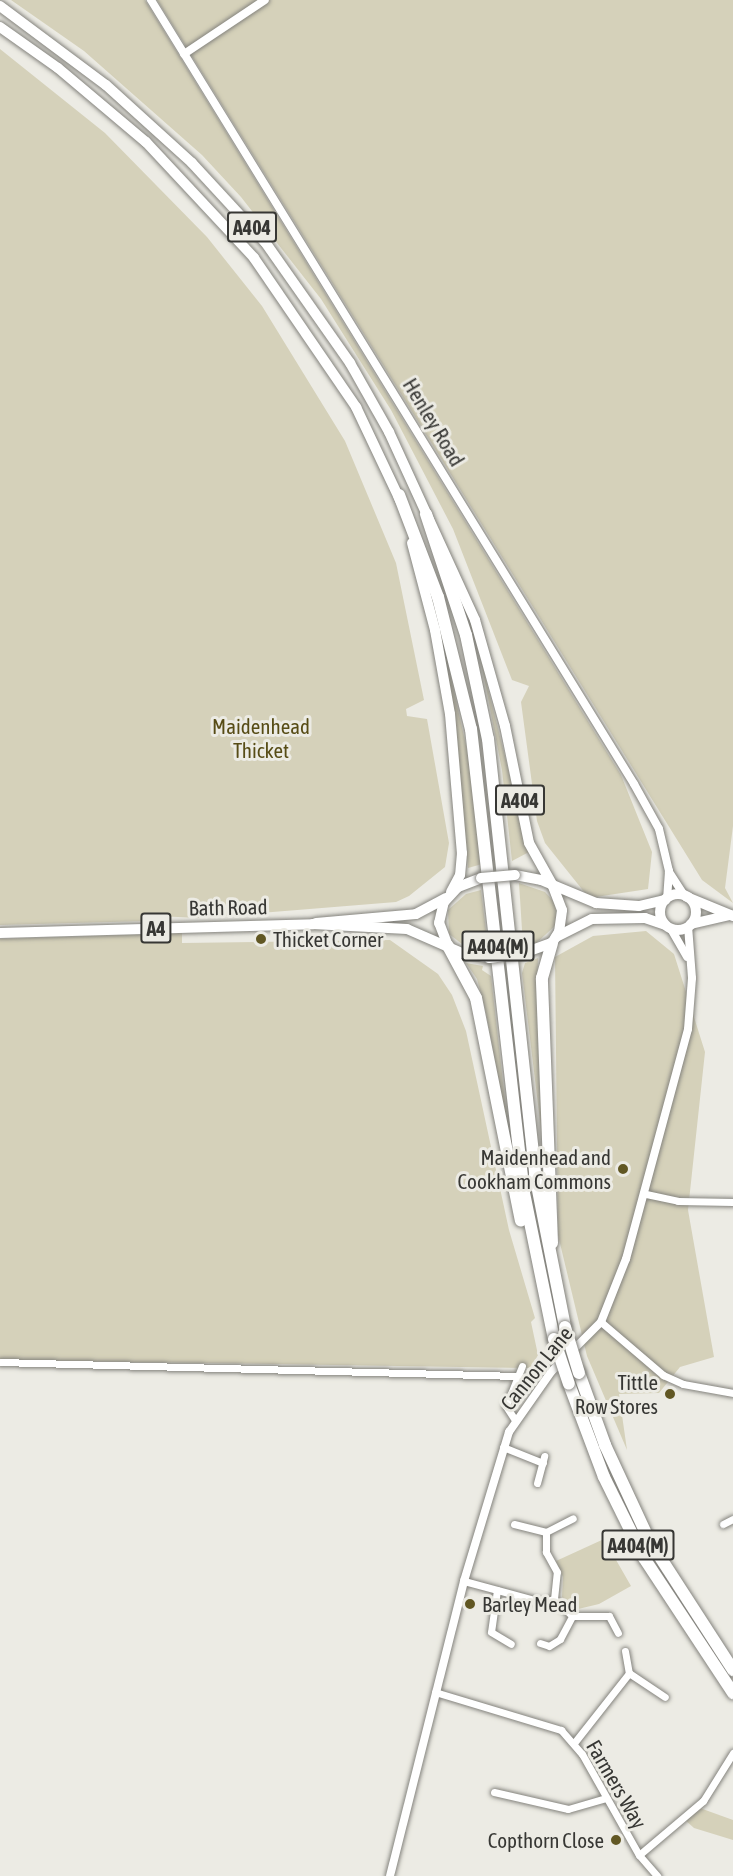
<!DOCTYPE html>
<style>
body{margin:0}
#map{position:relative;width:733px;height:1876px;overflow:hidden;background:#ecebe4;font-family:"Asap Condensed",sans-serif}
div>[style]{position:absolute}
.green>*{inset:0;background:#d5d1ba}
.roads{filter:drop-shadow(0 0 2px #84837d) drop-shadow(0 0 2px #84837d)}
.minor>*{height:7px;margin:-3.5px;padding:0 3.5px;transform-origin:3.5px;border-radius:3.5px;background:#fff}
.tertiary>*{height:8px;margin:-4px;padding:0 4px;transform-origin:4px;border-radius:4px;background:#fff}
.primary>*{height:10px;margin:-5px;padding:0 5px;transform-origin:5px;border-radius:5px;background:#fff}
.primary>.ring{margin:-5px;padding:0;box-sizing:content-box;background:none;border:10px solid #fff;border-radius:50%}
.trunk>*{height:10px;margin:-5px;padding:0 5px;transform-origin:5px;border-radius:5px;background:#fff}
.motorway>*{height:12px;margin:-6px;padding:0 6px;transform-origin:6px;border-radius:6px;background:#fff}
.bridges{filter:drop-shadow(0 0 2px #84837d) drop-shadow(0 0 2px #84837d)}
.primary-bridge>*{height:10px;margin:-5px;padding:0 5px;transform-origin:5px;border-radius:5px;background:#fff}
.motorway-bridge>*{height:12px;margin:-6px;padding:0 6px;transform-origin:6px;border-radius:6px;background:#fff}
.dots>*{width:16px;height:16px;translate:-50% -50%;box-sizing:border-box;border:3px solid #ecebe4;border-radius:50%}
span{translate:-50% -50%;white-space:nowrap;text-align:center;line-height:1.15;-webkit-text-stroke:6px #ecebe4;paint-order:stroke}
.shield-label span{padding:2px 4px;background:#ecebe4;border:2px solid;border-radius:4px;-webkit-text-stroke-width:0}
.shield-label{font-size:20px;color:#373734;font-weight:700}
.street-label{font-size:21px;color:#373734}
.park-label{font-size:21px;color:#574c16}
.poi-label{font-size:21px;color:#373734}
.left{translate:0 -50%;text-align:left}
.right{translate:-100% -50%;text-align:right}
</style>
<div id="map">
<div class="green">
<i style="clip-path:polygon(11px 0,145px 0,621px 775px,652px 852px,648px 889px,589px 898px,545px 843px,537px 821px,521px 702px,529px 686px,512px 680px,453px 529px,391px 410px,321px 299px,241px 197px,202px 155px,84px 51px)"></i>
<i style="clip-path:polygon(157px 0,733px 0,733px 826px,725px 888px,733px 903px,702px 880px)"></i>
<i style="clip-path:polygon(0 49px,105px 133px,207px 237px,262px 306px,345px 441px,396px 563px,424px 700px,406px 709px,407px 716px,427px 719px,449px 843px,445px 867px,409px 896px,396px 902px,199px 918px,157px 916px,147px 921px,0 925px)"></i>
<i style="clip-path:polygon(440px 630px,468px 754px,482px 864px,468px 868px,454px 715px)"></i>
<i style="clip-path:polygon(480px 657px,529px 852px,512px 861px,502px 770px)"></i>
<i style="clip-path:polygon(519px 883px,545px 892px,555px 903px,557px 924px,532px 947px,523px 945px)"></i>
<i style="clip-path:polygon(481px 890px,488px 947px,466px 947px,449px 934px,448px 910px,466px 894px)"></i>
<i style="clip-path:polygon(646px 931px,674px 954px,705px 1052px,688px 1210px,714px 1357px,680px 1367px,659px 1393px,619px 1394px,627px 1450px,587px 1356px,558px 1235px,555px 957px,593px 936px)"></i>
<i style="clip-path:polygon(182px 933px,182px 943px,390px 940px,438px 974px,452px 995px,466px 1031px,509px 1230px,535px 1318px,531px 1322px,538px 1355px,531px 1368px,0 1360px,0 939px)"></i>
<i style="clip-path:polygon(538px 958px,537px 991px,542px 1137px,522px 973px,525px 963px)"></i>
<i style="clip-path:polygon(466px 963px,483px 966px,482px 970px,491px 976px,509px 1136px,486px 1013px,477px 979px)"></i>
<i style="clip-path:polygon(604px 1539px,631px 1586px,599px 1604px,574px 1610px,562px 1597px,563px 1577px,556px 1561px)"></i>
<i style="clip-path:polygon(697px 1807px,733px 1820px,733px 1840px,694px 1828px,684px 1819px)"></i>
</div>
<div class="roads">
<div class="minor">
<i style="left:646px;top:1194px;width:33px;rotate:12deg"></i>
<i style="left:678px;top:1201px;width:55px;rotate:1deg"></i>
<i style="left:601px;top:1322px;width:82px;rotate:40.5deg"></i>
<i style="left:663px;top:1375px;width:22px;rotate:24deg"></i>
<i style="left:683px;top:1384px;width:51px;rotate:10.2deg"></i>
<i style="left:0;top:1362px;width:518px;rotate:1.55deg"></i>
<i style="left:515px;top:1420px;width:17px;rotate:-123deg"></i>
<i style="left:506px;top:1406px;width:43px;rotate:-68.2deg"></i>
<i style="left:503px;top:1447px;width:43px;rotate:21.8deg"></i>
<i style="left:537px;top:1483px;width:28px;rotate:-75deg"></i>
<i style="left:514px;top:1524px;width:33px;rotate:14deg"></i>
<i style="left:546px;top:1532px;width:30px;rotate:-27deg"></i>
<i style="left:723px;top:1524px;width:11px;rotate:-27deg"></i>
<i style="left:464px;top:1581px;width:81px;rotate:15.1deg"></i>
<i style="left:542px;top:1602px;width:12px;rotate:-14deg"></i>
<i style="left:554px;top:1599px;width:27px;rotate:-84deg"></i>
<i style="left:557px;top:1572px;width:23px;rotate:-119deg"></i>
<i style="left:546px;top:1552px;width:20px;rotate:-90deg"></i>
<i style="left:497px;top:1590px;width:42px;rotate:98.1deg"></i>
<i style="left:491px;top:1632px;width:23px;rotate:31deg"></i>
<i style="left:554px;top:1599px;width:25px;rotate:43deg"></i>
<i style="left:572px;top:1616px;width:37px"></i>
<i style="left:609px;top:1616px;width:19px;rotate:62deg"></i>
<i style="left:540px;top:1643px;width:9px;rotate:18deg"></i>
<i style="left:549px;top:1646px;width:13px;rotate:-32deg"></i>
<i style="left:560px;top:1639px;width:26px;rotate:-62deg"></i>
<i style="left:625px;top:1651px;width:22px;rotate:80deg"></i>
<i style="left:629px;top:1673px;width:43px;rotate:33.7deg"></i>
<i style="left:435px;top:1692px;width:132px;rotate:16.8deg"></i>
<i style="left:561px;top:1730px;width:32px;rotate:49deg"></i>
<i style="left:582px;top:1754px;width:116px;rotate:60.6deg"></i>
<i style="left:639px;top:1855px;width:28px;rotate:49deg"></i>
<i style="left:574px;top:1743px;width:89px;rotate:-51.8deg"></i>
<i style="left:494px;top:1792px;width:76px;rotate:12.9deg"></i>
<i style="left:568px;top:1809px;width:40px;rotate:-16deg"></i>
<i style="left:639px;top:1855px;width:84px;rotate:-40.2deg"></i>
<i style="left:703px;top:1801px;width:57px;rotate:-58deg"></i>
</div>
<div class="tertiary">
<i style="left:151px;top:0;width:921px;rotate:58.36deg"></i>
<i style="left:634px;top:784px;width:51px;rotate:60.9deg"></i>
<i style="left:659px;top:829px;width:43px;rotate:76.6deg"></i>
<i style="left:669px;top:871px;width:27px;rotate:94deg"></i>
<i style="left:184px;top:54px;width:97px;rotate:-33.7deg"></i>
<i style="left:669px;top:872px;width:27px;rotate:57deg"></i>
<i style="left:671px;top:929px;width:32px;rotate:60deg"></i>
<i style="left:390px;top:1876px;width:304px;rotate:-75.9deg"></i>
<i style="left:464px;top:1581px;width:156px;rotate:-73.2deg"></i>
<i style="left:509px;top:1432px;width:73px;rotate:-55deg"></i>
<i style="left:551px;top:1372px;width:71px;rotate:-45deg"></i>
<i style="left:601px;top:1322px;width:68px;rotate:-68.4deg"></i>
<i style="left:626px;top:1259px;width:238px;rotate:-74.9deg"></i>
<i style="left:688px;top:1029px;width:51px;rotate:-85.5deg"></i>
<i style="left:692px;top:978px;width:52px;rotate:-94.4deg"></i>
</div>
<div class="primary">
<i style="left:515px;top:875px;width:26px;rotate:11deg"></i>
<i style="left:541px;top:880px;width:60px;rotate:22.7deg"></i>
<i style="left:596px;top:903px;width:43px;rotate:4deg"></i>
<i style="left:639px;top:906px;width:27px;rotate:-13deg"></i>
<i class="ring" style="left:660px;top:894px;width:26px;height:26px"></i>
<i style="left:687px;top:897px;width:50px;rotate:22.4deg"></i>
<i style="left:316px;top:923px;width:100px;rotate:-5.1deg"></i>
<i style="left:416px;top:914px;width:34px;rotate:-28deg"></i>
<i style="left:691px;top:924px;width:40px;rotate:-13deg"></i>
<i style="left:0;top:933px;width:313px;rotate:-1.6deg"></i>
<i style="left:313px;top:924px;width:94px;rotate:3deg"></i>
<i style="left:407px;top:929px;width:60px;rotate:23.6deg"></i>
<i style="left:462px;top:953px;width:27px;rotate:10deg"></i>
<i style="left:556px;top:937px;width:40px;rotate:-26.6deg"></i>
<i style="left:592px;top:919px;width:53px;rotate:-1.1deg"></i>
<i style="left:645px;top:918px;width:21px;rotate:19deg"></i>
<i style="left:448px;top:946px;width:25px;rotate:-111deg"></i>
<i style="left:439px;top:923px;width:22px;rotate:-77deg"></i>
<i style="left:444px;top:902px;width:21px;rotate:-47deg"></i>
<i style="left:458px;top:887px;width:25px;rotate:-21deg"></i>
<i style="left:521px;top:954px;width:33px;rotate:-20deg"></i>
<i style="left:552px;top:943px;width:13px;rotate:-58deg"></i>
<i style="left:559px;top:932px;width:22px;rotate:-82deg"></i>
<i style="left:562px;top:910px;width:26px;rotate:-111deg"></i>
</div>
<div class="trunk">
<i style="left:0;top:6px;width:132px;rotate:36.7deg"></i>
<i style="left:106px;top:85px;width:116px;rotate:42.2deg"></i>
<i style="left:192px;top:163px;width:108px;rotate:47.3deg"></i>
<i style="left:265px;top:242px;width:148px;rotate:54.9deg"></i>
<i style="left:350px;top:363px;width:79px;rotate:60.5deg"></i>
<i style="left:389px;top:432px;width:207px;rotate:65.4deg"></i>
<i style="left:475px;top:620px;width:110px;rotate:74.2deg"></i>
<i style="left:505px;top:726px;width:119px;rotate:78.4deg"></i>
<i style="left:529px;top:843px;width:49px;rotate:60.8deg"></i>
<i style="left:0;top:27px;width:71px;rotate:35.3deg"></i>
<i style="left:58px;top:68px;width:115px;rotate:40.1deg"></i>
<i style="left:146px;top:142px;width:158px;rotate:47deg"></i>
<i style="left:254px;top:258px;width:181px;rotate:55.6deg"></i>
<i style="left:356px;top:407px;width:105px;rotate:64.7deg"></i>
<i style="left:412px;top:543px;width:90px;rotate:75.2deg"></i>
<i style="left:435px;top:630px;width:85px;rotate:79.9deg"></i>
<i style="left:450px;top:714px;width:140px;rotate:85.1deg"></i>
<i style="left:462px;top:853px;width:22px;rotate:95deg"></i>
<i style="left:460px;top:875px;width:19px;rotate:118deg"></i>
</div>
<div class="motorway">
<i style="left:399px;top:495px;width:109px;rotate:69.1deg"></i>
<i style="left:438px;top:597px;width:136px;rotate:76deg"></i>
<i style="left:471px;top:729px;width:467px;rotate:83.5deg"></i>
<i style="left:524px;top:1193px;width:149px;rotate:78.4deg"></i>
<i style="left:426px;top:514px;width:127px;rotate:71.7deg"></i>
<i style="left:466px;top:635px;width:106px;rotate:78.1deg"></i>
<i style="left:488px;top:739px;width:439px;rotate:83.8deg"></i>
<i style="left:535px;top:1175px;width:155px;rotate:78.8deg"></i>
<i style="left:448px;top:946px;width:59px;rotate:61.7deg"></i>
<i style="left:476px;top:998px;width:227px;rotate:78.6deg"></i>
<i style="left:552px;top:1243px;width:265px;rotate:-92.2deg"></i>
<i style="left:542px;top:978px;width:36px;rotate:-74deg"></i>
<i style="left:579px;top:1373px;width:77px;rotate:70.1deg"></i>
<i style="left:605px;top:1445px;width:105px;rotate:65.1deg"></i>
<i style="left:649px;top:1540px;width:155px;rotate:57.1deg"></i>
<i style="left:569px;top:1384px;width:99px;rotate:69.4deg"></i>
<i style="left:604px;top:1477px;width:90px;rotate:63.7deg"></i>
<i style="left:644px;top:1558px;width:162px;rotate:56.6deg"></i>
</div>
</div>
<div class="bridges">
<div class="primary-bridge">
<i style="left:481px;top:878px;width:34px;rotate:-5deg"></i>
<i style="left:489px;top:958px;width:32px;rotate:-7deg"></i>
</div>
<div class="motorway-bridge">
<i style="left:565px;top:1327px;width:48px;rotate:73.1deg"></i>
<i style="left:554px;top:1339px;width:47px;rotate:71.6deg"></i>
</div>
</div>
<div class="dots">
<i style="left:261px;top:939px;background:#615723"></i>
<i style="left:623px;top:1169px;background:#615723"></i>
<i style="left:670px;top:1394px;background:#615723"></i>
<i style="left:470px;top:1604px;background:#615723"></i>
<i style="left:616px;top:1840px;background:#615723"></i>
</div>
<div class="shield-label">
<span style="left:252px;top:227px">A404</span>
<span style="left:520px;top:800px">A404</span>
<span style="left:156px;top:928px">A4</span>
<span style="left:498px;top:946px">A404(M)</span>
<span style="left:638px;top:1545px">A404(M)</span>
</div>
<div class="street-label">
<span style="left:434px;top:422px;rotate:59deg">Henley Road</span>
<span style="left:228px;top:907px;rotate:-1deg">Bath Road</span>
<span style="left:536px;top:1368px;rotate:-51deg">Cannon Lane</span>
<span style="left:617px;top:1784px;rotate:60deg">Farmers Way</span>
</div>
<div class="park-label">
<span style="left:261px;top:738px">Maidenhead<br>Thicket</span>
</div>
<div class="poi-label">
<span class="left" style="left:273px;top:939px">Thicket Corner</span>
<span class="right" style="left:611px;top:1169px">Maidenhead and<br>Cookham Commons</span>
<span class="right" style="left:658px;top:1394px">Tittle<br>Row Stores</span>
<span class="left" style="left:482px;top:1604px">Barley Mead</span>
<span class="right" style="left:604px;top:1840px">Copthorn Close</span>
</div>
</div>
